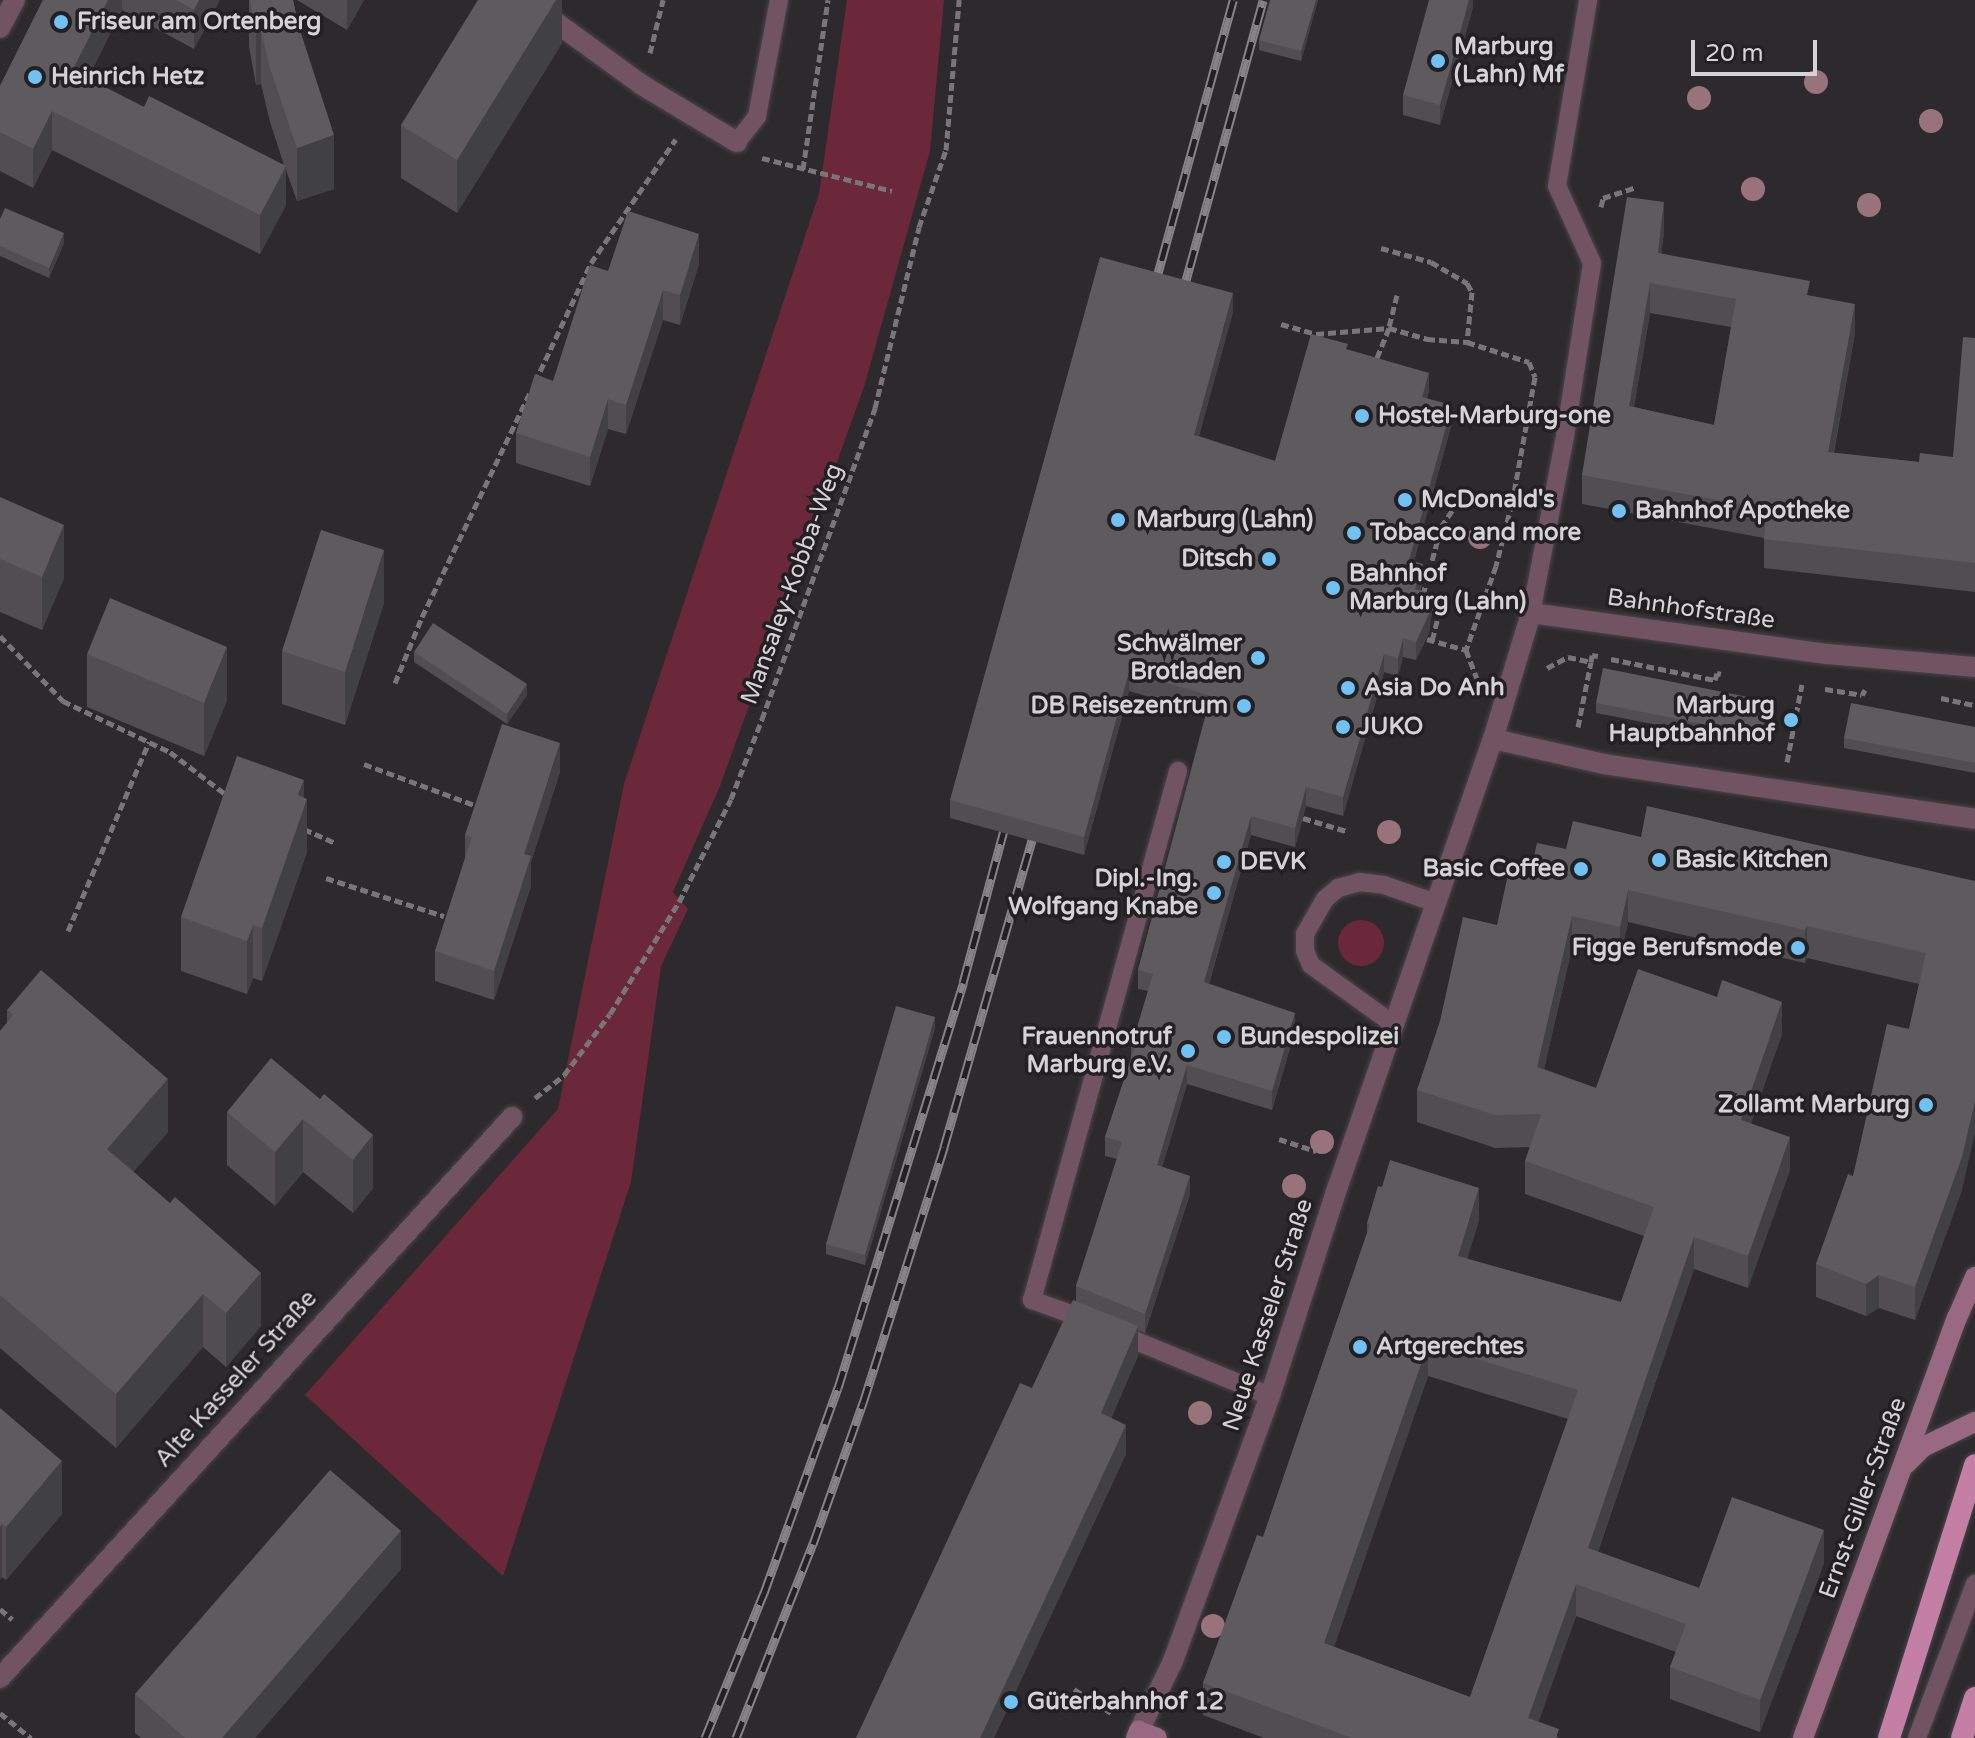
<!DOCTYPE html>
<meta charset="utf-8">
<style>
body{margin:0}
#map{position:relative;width:1975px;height:1738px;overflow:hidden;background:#2d2a2d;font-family:"Varela Round",sans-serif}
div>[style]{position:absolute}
.green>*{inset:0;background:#6b283b}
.round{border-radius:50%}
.path>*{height:5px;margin-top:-2.5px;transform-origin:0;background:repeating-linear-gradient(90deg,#797678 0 8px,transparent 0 12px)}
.roads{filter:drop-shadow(0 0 2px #484548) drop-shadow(0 0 2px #484548)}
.service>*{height:18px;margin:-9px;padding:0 9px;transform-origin:9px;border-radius:9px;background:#725362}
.minor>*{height:20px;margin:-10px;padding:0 10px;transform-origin:10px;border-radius:10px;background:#725362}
.secondary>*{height:20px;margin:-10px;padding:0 10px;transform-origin:10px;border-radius:10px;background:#996881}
.trunk>*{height:22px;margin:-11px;padding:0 11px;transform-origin:11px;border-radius:11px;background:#c47fa4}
.rail>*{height:9px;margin-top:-4.5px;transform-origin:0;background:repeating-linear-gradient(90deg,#232023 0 18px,#858385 0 36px);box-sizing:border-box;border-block:2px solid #858385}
.trees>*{width:24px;height:24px;margin:-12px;border-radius:50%;background:#99737c}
.wall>*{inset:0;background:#504e51}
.shaded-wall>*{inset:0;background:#414042}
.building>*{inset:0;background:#5d5b5e}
.dots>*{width:22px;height:22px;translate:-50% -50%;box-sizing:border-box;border:4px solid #232023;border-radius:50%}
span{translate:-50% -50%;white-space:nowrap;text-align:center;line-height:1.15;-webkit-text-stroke:7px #232023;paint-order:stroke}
.poi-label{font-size:24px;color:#d5d3d4;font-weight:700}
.left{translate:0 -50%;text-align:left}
.right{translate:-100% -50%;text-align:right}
.street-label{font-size:24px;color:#d5d3d4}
.scale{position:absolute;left:1691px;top:40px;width:126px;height:36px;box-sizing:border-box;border:4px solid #d5d3d4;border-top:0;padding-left:10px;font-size:24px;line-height:28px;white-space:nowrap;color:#d5d3d4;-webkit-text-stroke:6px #232023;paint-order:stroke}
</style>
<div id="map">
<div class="green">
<i style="clip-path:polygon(847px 0,944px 0,930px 151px,864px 387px,720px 786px,673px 892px,688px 909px,661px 966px,631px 1182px,503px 1576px,305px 1395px,558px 1109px,624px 784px,819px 194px)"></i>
<i class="round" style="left:1338px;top:920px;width:46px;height:46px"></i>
</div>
<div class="path">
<i style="left:650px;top:53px;width:55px;rotate:-76.2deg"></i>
<i style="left:762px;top:158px;width:134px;rotate:14.2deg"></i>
<i style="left:803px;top:169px;width:171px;rotate:-81.6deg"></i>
<i style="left:1601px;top:207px;width:9px;rotate:-77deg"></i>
<i style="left:1603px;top:198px;width:35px;rotate:-18deg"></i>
<i style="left:1381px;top:248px;width:52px;rotate:15.6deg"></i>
<i style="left:1431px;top:262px;width:42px;rotate:30.3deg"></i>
<i style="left:1467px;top:283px;width:10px;rotate:61deg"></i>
<i style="left:1472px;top:292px;width:50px;rotate:95.7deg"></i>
<i style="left:1397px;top:295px;width:34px;rotate:104deg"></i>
<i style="left:1389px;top:328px;width:40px;rotate:16deg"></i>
<i style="left:1427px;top:339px;width:40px;rotate:4.3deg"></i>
<i style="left:1467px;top:342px;width:65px;rotate:17.9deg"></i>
<i style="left:1529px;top:362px;width:16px;rotate:68deg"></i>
<i style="left:1535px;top:377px;width:128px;rotate:100.3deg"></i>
<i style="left:1512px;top:503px;width:65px;rotate:104.3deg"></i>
<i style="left:1496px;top:566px;width:89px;rotate:109.7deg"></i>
<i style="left:1466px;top:650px;width:30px;rotate:69deg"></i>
<i style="left:1281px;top:324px;width:36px;rotate:16deg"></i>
<i style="left:1316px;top:334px;width:73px;rotate:-4.7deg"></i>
<i style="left:1389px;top:328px;width:35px;rotate:112deg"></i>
<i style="left:535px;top:382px;width:132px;rotate:-64.8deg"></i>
<i style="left:591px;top:263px;width:150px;rotate:-55.6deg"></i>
<i style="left:1423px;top:595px;width:70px;rotate:-75.2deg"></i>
<i style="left:1441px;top:527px;width:45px;rotate:-56deg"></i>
<i style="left:1466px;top:490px;width:48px;rotate:15.8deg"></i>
<i style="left:1429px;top:607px;width:11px;rotate:10deg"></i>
<i style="left:1440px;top:609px;width:33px;rotate:104deg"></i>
<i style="left:0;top:636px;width:91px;rotate:45.9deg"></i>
<i style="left:63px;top:701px;width:119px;rotate:25.5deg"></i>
<i style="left:170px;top:752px;width:74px;rotate:37.3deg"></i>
<i style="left:1427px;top:639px;width:41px;rotate:15.8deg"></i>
<i style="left:1611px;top:659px;width:106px;rotate:11.4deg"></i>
<i style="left:1715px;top:680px;width:7px;rotate:-74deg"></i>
<i style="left:1717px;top:673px;width:4px;rotate:14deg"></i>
<i style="left:1547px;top:668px;width:24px;rotate:-28deg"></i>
<i style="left:1568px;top:657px;width:24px;rotate:12deg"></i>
<i style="left:1591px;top:662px;width:7px;rotate:-82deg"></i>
<i style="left:1592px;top:655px;width:6px;rotate:9deg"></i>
<i style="left:395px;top:683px;width:71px;rotate:-67.8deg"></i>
<i style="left:422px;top:617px;width:251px;rotate:-64.3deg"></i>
<i style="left:1825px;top:689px;width:37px;rotate:9deg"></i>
<i style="left:1862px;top:695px;width:6px;rotate:-59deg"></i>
<i style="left:1941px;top:698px;width:35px;rotate:12deg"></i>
<i style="left:1578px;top:727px;width:66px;rotate:-78.7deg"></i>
<i style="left:1787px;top:762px;width:79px;rotate:-79.1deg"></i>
<i style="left:364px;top:764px;width:121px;rotate:20.4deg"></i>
<i style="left:1303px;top:818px;width:45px;rotate:16.8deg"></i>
<i style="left:304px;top:829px;width:35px;rotate:24deg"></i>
<i style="left:326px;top:878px;width:124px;rotate:17.9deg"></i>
<i style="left:68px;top:931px;width:206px;rotate:-66.8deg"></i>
<i style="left:535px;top:1098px;width:37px;rotate:-38deg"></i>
<i style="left:564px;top:1075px;width:76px;rotate:-53deg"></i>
<i style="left:610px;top:1014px;width:132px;rotate:-58.4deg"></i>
<i style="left:679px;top:902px;width:115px;rotate:-63.2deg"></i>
<i style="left:731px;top:799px;width:86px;rotate:-68.8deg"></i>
<i style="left:762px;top:719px;width:331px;rotate:-70deg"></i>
<i style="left:875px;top:408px;width:186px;rotate:-76.3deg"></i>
<i style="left:919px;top:227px;width:82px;rotate:-70.7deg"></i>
<i style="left:946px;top:150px;width:151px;rotate:-85deg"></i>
<i style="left:1279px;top:1139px;width:39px;rotate:18deg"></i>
<i style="left:0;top:1609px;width:16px;rotate:40deg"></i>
<i style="left:1074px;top:1689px;width:46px;rotate:32.7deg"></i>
<i style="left:0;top:1713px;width:40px;rotate:39deg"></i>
</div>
<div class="roads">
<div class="service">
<i style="left:737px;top:142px;width:33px;rotate:-52deg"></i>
<i style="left:757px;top:116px;width:118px;rotate:-79.3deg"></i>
<i style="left:1531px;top:613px;width:180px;rotate:-79.1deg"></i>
<i style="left:1565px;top:436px;width:175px;rotate:-81.1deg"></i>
<i style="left:1592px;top:263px;width:85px;rotate:-114.4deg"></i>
<i style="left:1557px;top:186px;width:189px;rotate:-80.5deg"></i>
<i style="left:1393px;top:1024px;width:101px;rotate:-144.3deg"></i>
<i style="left:1311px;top:965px;width:15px;rotate:-113deg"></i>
<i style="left:1305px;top:951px;width:17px;rotate:-90deg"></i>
<i style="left:1305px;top:934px;width:40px;rotate:-60.3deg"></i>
<i style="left:1325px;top:899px;width:17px;rotate:-40deg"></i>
<i style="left:1338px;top:888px;width:23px;rotate:-15deg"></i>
<i style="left:1360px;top:882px;width:24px;rotate:7deg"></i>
<i style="left:1384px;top:885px;width:55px;rotate:19.1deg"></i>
<i style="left:1090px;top:1321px;width:62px;rotate:-160.1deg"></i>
<i style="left:1032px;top:1300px;width:549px;rotate:-74.57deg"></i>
<i style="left:1117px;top:1333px;width:165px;rotate:22.4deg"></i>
<i style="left:1917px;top:1738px;width:165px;rotate:-69.4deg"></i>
</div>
<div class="minor">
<i style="left:525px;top:0;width:145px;rotate:36deg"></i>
<i style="left:642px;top:85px;width:111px;rotate:31deg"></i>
<i style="left:0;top:28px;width:32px;rotate:-62deg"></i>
<i style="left:1493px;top:739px;width:114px;rotate:12.7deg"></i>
<i style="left:1604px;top:764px;width:375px;rotate:8.4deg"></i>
<i style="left:0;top:1678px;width:760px;rotate:-47.61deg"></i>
<i style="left:1139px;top:1731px;width:78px;rotate:-64.1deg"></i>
<i style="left:1173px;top:1661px;width:282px;rotate:-69.9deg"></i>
<i style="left:1270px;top:1396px;width:221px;rotate:-72.1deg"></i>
<i style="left:1338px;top:1186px;width:473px;rotate:-70.9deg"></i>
<i style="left:1493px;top:739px;width:132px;rotate:-73.2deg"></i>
<i style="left:1531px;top:613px;width:300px;rotate:7.9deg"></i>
<i style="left:1828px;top:654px;width:148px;rotate:5.1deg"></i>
</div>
<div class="secondary">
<i style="left:1906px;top:1464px;width:24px;rotate:-45deg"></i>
<i style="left:1923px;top:1447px;width:58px;rotate:-25.7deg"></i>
<i style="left:1136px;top:1738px;width:8px;rotate:-67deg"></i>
<i style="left:1139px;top:1731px;width:19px;rotate:21deg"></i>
<i style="left:1803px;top:1738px;width:447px;rotate:-69.9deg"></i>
<i style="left:1957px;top:1318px;width:45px;rotate:-66.3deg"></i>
</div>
<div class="trunk">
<i style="left:1889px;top:1738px;width:286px;rotate:-72.5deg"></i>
<i style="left:1962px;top:1738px;width:42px;rotate:-72deg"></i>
</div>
</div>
<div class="rail">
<i style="left:1152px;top:295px;width:306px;rotate:-74.6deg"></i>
<i style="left:1180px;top:302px;width:313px;rotate:-74.6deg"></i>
<i style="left:705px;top:1738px;width:157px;rotate:-67.9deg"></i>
<i style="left:764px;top:1593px;width:218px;rotate:-70.2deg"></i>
<i style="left:838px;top:1388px;width:424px;rotate:-72.8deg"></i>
<i style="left:963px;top:983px;width:178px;rotate:-75deg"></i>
<i style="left:736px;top:1738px;width:209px;rotate:-68.4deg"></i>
<i style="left:813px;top:1544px;width:150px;rotate:-70.5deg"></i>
<i style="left:863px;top:1403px;width:269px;rotate:-72.4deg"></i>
<i style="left:944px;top:1147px;width:341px;rotate:-74deg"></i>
</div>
<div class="trees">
<i style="left:1816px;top:82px"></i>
<i style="left:1699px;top:98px"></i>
<i style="left:1931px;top:121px"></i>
<i style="left:1753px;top:189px"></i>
<i style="left:1869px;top:205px"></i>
<i style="left:1480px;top:537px"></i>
<i style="left:1389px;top:832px"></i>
<i style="left:1322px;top:1142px"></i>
<i style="left:1294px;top:1186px"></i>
<i style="left:1200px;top:1413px"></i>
<i style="left:1213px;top:1626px"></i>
</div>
<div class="wall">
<i style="clip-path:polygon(43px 0,220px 0,194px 49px,122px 10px,88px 78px,144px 107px,284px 165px,270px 122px,261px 84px,256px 85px,249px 47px,249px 0,293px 0,334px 189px,297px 201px,286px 170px,286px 205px,260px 254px,52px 150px,33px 188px,0 171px,0 86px)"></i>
<i style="clip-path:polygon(297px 0,364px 0,347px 30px)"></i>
<i style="clip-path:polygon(562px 0,562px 43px,457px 213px,401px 178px,401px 125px)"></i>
<i style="clip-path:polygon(1318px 0,1301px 61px,1259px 50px,1259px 40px)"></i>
<i style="clip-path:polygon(1473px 0,1473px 7px,1440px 125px,1403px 115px,1403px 95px)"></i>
<i style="clip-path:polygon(0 219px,64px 243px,49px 278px,0 256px)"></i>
<i style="clip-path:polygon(evenodd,1664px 231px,1661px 254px,1810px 296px,1855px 333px,1834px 453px,1919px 462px,1953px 457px,1975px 338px,1975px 592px,1764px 568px,1764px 538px,1582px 504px,1582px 475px,1664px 231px,1650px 313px,1731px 327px,1714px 425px,1634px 407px,1650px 313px)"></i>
<i style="clip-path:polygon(699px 264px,680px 325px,663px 320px,626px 434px,608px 429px,590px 486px,516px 463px,516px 433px,553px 381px,608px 271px)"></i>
<i style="clip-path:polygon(1233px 312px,1199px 436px,1275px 461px,1348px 350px,1429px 391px,1427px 398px,1452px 423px,1414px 561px,1423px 582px,1420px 590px,1432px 612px,1429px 633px,1416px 660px,1403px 657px,1398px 676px,1384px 672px,1343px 816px,1306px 806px,1295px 847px,1251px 835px,1209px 984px,1295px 1031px,1272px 1110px,1187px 1084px,1162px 1167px,1190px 1194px,1145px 1333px,1138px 1330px,1138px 1356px,1111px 1418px,1126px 1454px,994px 1738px,856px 1738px,1076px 1301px,1076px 1286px,1117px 1159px,1105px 1156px,1105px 1137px,1131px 1059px,1131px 1048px,1148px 991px,1138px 989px,1138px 970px,1206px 713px,1129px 691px,1084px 855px,950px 818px,950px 800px)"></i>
<i style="clip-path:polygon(0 497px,64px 578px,42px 630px,0 612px)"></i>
<i style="clip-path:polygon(384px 603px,345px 725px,282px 704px,282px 651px)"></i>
<i style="clip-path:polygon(414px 652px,527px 695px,507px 724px,414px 662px)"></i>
<i style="clip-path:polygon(87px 654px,227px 700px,204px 756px,87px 707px)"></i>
<i style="clip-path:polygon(1596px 703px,1768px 711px,1761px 745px,1596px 713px)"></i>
<i style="clip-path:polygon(1975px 727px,1975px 773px,1844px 748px,1844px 738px)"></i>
<i style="clip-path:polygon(560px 772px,531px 862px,531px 886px,494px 1000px,435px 981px,435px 951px,465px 858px,465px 835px)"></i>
<i style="clip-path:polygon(304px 798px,307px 852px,262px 981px,253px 978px,247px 994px,181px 971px,181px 917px)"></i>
<i style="clip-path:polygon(evenodd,1641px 837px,1975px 881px,1962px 1190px,1915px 1320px,1879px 1308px,1866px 1316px,1816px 1297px,1816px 1264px,1853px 1176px,1909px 1029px,1919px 984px,1807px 958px,1805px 963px,1628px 922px,1620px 959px,1572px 948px,1544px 1069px,1596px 1088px,1782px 1034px,1751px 1123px,1790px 1170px,1748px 1288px,1694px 1269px,1598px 1552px,1699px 1588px,1824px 1563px,1760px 1732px,1670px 1699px,1670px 1667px,1676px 1652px,1576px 1616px,1538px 1722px,1559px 1738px,1264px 1738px,1203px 1715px,1203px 1683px,1263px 1537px,1367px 1234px,1367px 1223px,1479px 1220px,1467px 1259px,1621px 1302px,1644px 1236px,1525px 1194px,1525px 1161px,1530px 1147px,1495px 1148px,1417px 1122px,1417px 1090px,1497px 925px,1531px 869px,1566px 849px,1641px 837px,1428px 1376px,1568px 1419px,1470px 1697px,1334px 1647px,1428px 1376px)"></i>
<i style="clip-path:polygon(7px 1010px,168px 1132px,133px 1172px,261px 1326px,226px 1367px,203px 1347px,116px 1448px,0 1348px,0 1031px,7px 1023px)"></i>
<i style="clip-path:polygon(935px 1028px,865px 1265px,826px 1254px,826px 1244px)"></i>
<i style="clip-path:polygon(320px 1099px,373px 1188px,353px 1213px,303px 1172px,275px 1206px,227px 1165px,227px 1112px)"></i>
<i style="clip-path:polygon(0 1408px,62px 1514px,6px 1580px,2px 1577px)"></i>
<i style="clip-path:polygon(401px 1569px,255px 1738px,141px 1738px,135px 1733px,135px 1694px)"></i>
</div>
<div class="shaded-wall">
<i style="clip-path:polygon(108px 0,122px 0,122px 10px,72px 110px,72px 71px)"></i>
<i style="clip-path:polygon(199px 0,220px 0,194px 49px,194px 10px)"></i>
<i style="clip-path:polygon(347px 0,364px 0,347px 30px)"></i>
<i style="clip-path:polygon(556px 0,562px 0,562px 43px,457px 213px,457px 160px)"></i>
<i style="clip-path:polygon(1316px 0,1318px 0,1301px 61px,1301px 51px)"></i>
<i style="clip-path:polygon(1469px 0,1473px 0,1473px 7px,1440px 125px,1440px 105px)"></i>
<i style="clip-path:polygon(261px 31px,261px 84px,256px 85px,256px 32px)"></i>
<i style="clip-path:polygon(52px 111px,52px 150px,33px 188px,33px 149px)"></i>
<i style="clip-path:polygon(334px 135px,334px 189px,297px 201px,297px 148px)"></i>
<i style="clip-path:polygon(286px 166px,286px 205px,260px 254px,260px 215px)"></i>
<i style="clip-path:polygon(1664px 202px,1664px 231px,1658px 283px,1658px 253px)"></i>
<i style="clip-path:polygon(64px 233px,64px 243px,49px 278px,49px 268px)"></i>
<i style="clip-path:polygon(699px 234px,699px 264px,680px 325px,680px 295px)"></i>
<i style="clip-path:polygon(1650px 283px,1650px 313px,1629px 435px,1629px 406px)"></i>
<i style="clip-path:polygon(663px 290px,663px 320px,626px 434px,626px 405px)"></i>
<i style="clip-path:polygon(1233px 293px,1233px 312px,1194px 453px,1194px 435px)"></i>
<i style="clip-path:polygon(1855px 304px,1855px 333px,1828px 482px,1828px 452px)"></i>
<i style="clip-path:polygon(1429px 373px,1429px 391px,1422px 415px,1422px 397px)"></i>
<i style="clip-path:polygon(608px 399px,608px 429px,590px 486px,590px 457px)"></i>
<i style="clip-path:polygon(1452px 405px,1452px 423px,1409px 578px,1409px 560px)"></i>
<i style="clip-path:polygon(64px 525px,64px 578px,42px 630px,42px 577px)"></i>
<i style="clip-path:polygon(384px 550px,384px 603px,345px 725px,345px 672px)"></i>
<i style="clip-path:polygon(1423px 564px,1423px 582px,1415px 607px,1415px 589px)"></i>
<i style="clip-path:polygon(1432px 593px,1432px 612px,1429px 633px,1416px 660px,1416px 642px)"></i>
<i style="clip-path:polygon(1403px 638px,1403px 657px,1398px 676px,1398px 658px)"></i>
<i style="clip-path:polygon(227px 647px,227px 700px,204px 756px,204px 703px)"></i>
<i style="clip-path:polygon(1384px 654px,1384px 672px,1343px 816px,1343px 797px)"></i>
<i style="clip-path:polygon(1129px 672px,1129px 691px,1084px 855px,1084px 837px)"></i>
<i style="clip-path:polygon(527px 684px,527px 695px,507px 724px,507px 714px)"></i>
<i style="clip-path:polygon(1768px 701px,1768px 711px,1761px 745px,1761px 735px)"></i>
<i style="clip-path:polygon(560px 743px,560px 772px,531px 862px,531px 886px,494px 1000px,494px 971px,524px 854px)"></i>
<i style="clip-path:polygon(304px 780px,304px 808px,307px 799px,307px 852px,262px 981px,262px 928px,298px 795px)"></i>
<i style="clip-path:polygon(1306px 787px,1306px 806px,1295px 847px,1295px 828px)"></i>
<i style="clip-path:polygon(1251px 816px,1251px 835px,1204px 1000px,1204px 982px)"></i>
<i style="clip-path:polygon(1628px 890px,1628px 922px,1620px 959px,1620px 927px)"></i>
<i style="clip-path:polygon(1572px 916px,1572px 948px,1537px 1099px,1537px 1067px)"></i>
<i style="clip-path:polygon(253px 925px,253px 978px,247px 994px,247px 941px)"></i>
<i style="clip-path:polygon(1807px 926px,1807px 958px,1805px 963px,1805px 930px)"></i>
<i style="clip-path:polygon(1782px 1002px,1782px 1034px,1741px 1152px,1741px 1120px)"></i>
<i style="clip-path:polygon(1295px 1013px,1295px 1031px,1272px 1110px,1272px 1091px)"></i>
<i style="clip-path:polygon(935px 1017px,935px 1028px,865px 1265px,865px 1255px)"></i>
<i style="clip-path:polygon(1187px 1065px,1187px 1084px,1157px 1184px,1157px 1165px)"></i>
<i style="clip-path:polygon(168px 1079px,168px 1132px,107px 1202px,107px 1149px)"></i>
<i style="clip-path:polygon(1975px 1101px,1975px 1133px,1962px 1190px,1915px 1320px,1915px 1287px)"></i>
<i style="clip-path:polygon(303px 1119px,303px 1172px,275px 1206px,275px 1152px)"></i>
<i style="clip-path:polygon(373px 1135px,373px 1188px,353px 1213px,353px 1160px)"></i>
<i style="clip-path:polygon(1790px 1137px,1790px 1170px,1748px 1288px,1748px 1256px)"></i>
<i style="clip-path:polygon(1190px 1176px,1190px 1194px,1145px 1333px,1145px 1314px)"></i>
<i style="clip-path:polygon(1479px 1188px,1479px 1220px,1458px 1289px,1458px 1256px)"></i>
<i style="clip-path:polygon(1694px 1237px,1694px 1269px,1588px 1580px,1588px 1548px)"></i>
<i style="clip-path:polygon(261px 1273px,261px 1326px,226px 1367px,226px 1313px)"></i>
<i style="clip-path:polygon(1879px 1275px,1879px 1308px,1866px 1316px,1866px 1284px)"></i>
<i style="clip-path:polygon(203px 1294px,203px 1347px,116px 1448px,116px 1394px)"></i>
<i style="clip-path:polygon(1138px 1326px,1138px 1356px,1101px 1443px,1101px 1413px)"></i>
<i style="clip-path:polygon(1428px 1344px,1428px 1376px,1324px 1676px,1324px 1643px)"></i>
<i style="clip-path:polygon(1126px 1425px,1126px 1454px,994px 1738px,980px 1738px)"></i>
<i style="clip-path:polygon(62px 1461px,62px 1514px,6px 1580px,6px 1527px)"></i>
<i style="clip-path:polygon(2px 1524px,2px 1577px,0 1580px,0 1527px)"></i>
<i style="clip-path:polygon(1824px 1530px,1824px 1563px,1760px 1732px,1760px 1700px)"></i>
<i style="clip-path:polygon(401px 1531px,401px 1569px,255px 1738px,222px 1738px)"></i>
<i style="clip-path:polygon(1576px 1584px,1576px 1616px,1533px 1738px,1528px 1718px)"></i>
</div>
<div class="building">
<i style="clip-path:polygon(43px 0,108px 0,72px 71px,144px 107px,149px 96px,286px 166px,260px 215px,52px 111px,33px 149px,0 132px,0 86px)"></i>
<i style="clip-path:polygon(176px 0,199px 0,194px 10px)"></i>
<i style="clip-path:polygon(250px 0,293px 0,298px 24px,334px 135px,297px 148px,270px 68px,261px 31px,256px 32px)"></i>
<i style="clip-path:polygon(478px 0,556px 0,457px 160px,401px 125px)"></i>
<i style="clip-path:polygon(1270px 0,1316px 0,1301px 51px,1259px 40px)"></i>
<i style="clip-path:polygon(1429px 0,1469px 0,1440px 105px,1403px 95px)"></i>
<i style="clip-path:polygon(evenodd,1627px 197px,1664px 202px,1658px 253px,1810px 281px,1807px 295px,1855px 304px,1828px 452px,1919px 462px,1920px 453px,1953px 457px,1963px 337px,1975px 338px,1975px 563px,1764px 539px,1767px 509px,1582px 475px,1627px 197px,1650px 283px,1736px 299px,1714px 425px,1629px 406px,1650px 283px)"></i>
<i style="clip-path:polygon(5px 208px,64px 233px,49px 268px,0 246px,0 219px)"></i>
<i style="clip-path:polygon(628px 211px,699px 234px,680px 295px,663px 290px,626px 405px,608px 399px,590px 457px,516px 433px,535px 374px,553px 381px,590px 265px,608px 271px)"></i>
<i style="clip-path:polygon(1100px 257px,1233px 293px,1194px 435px,1275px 461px,1311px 334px,1348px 344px,1346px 349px,1429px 373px,1422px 397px,1452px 405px,1409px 560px,1423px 564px,1415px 589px,1432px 593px,1429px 614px,1416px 642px,1403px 638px,1398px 658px,1384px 654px,1343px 797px,1306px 787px,1295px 828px,1251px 816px,1204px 982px,1295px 1013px,1272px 1091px,1187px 1065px,1157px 1165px,1190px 1176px,1145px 1314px,1076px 1286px,1122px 1142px,1105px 1137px,1134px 1049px,1131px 1048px,1153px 974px,1138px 970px,1211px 696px,1129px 672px,1084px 837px,950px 800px)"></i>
<i style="clip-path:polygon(0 497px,64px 525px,42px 577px,0 559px)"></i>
<i style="clip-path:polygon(321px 530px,384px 550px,345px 672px,282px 651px)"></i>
<i style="clip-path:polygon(110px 598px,227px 647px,204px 703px,87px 654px)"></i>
<i style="clip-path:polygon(433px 623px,527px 684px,507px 714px,414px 652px)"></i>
<i style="clip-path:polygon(1603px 668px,1768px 701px,1761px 735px,1596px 703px)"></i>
<i style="clip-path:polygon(1851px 703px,1975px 727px,1975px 763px,1844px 738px)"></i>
<i style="clip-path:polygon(502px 724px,560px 743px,524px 854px,531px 856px,494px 971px,435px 951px,472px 837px,465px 835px)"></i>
<i style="clip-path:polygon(237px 756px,304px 780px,298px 795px,307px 799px,262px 928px,253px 925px,247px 941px,181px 917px)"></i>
<i style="clip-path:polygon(evenodd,1647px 806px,1975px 881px,1975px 1101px,1962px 1157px,1915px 1287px,1879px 1275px,1866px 1284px,1816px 1264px,1848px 1174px,1853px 1176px,1887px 1024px,1909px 1029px,1926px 953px,1807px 926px,1805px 930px,1628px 890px,1620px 927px,1572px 916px,1537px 1067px,1596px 1088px,1638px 969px,1717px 997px,1722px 980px,1782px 1002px,1741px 1120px,1790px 1137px,1748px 1256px,1694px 1237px,1588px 1548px,1699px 1588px,1732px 1497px,1824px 1530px,1760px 1700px,1670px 1667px,1686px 1624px,1576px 1584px,1528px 1718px,1559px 1729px,1556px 1738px,1352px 1738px,1203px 1683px,1257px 1535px,1263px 1537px,1370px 1224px,1367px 1223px,1378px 1186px,1382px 1187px,1390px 1160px,1479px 1188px,1458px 1256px,1621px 1302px,1654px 1207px,1525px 1161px,1541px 1114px,1495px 1115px,1417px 1090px,1440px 1021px,1463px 917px,1497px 925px,1510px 865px,1531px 869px,1537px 843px,1566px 849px,1573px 821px,1641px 837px,1647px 806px,1428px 1344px,1578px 1390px,1470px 1697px,1324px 1643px,1428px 1344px)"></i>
<i style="clip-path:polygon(41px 970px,168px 1079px,107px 1149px,170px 1203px,175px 1197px,261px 1273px,226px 1313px,203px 1294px,116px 1394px,0 1295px,0 1031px,13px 1015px,7px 1010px)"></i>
<i style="clip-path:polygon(896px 1006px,935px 1017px,865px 1255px,826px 1244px)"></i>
<i style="clip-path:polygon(271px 1058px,320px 1099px,316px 1104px,324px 1094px,373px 1135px,353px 1160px,303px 1119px,275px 1152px,227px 1112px)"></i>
<i style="clip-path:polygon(1073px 1300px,1138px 1326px,1101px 1413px,1126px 1425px,980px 1738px,856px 1738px,1020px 1383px,1032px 1388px)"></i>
<i style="clip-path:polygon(0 1408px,62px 1461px,6px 1527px,2px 1524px,0 1527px)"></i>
<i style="clip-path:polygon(330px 1470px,401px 1531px,222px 1738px,185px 1738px,135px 1694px)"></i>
</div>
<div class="dots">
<i style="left:61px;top:22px;background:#70c1f4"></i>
<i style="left:1438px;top:61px;background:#70c1f4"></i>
<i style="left:35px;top:77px;background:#70c1f4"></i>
<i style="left:1362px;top:416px;background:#70c1f4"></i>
<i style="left:1405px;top:500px;background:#70c1f4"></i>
<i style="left:1619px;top:511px;background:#70c1f4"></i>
<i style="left:1118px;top:520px;background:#70c1f4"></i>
<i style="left:1354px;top:533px;background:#70c1f4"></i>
<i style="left:1269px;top:559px;background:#70c1f4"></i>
<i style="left:1333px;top:588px;background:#70c1f4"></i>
<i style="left:1258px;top:658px;background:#70c1f4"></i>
<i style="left:1348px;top:688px;background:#70c1f4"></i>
<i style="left:1244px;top:706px;background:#70c1f4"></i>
<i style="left:1791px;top:720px;background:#70c1f4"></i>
<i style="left:1343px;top:727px;background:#70c1f4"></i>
<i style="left:1659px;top:860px;background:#70c1f4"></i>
<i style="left:1224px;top:862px;background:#70c1f4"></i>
<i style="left:1581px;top:869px;background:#70c1f4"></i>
<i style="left:1214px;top:893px;background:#70c1f4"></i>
<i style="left:1798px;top:948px;background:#70c1f4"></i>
<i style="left:1224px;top:1037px;background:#70c1f4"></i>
<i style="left:1188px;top:1051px;background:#70c1f4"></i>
<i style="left:1926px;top:1105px;background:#70c1f4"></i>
<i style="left:1360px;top:1347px;background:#70c1f4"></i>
<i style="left:1011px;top:1702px;background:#70c1f4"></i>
</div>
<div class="poi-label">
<span class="left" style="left:77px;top:22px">Friseur am Ortenberg</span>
<span class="left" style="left:1454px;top:61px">Marburg<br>(Lahn) Mf</span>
<span class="left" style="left:51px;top:77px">Heinrich Hetz</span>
<span class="left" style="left:1378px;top:416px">Hostel-Marburg-one</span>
<span class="left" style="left:1421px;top:500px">McDonald's</span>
<span class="left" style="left:1635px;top:511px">Bahnhof Apotheke</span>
<span class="left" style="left:1136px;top:520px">Marburg (Lahn)</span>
<span class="left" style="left:1370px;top:533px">Tobacco and more</span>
<span class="right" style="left:1253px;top:559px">Ditsch</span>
<span class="left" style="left:1349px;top:588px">Bahnhof<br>Marburg (Lahn)</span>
<span class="right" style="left:1242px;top:658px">Schwälmer<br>Brotladen</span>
<span class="left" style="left:1364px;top:688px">Asia Do Anh</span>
<span class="right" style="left:1228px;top:706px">DB Reisezentrum</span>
<span class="right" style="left:1775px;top:720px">Marburg<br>Hauptbahnhof</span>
<span class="left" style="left:1359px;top:727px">JUKO</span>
<span class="left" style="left:1675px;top:860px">Basic Kitchen</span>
<span class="left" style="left:1240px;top:862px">DEVK</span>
<span class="right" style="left:1565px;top:869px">Basic Coffee</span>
<span class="right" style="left:1198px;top:893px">Dipl.-Ing.<br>Wolfgang Knabe</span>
<span class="right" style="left:1782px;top:948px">Figge Berufsmode</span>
<span class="right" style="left:1172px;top:1051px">Frauennotruf<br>Marburg e.V.</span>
<span class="left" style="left:1240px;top:1037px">Bundespolizei</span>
<span class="right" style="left:1910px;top:1105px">Zollamt Marburg</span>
<span class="left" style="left:1376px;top:1347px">Artgerechtes</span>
<span class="left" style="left:1027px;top:1702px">Güterbahnhof 12</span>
</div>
<div class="street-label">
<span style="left:792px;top:584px;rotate:-70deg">Mansaley-Kobba-Weg</span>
<span style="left:1691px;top:609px;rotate:8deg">Bahnhofstraße</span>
<span style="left:1268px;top:1315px;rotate:-72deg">Neue Kasseler Straße</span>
<span style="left:236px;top:1379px;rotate:-48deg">Alte Kasseler Straße</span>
<span style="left:1863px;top:1498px;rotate:-70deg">Ernst-Giller-Straße</span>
</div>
<div class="scale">20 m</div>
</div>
